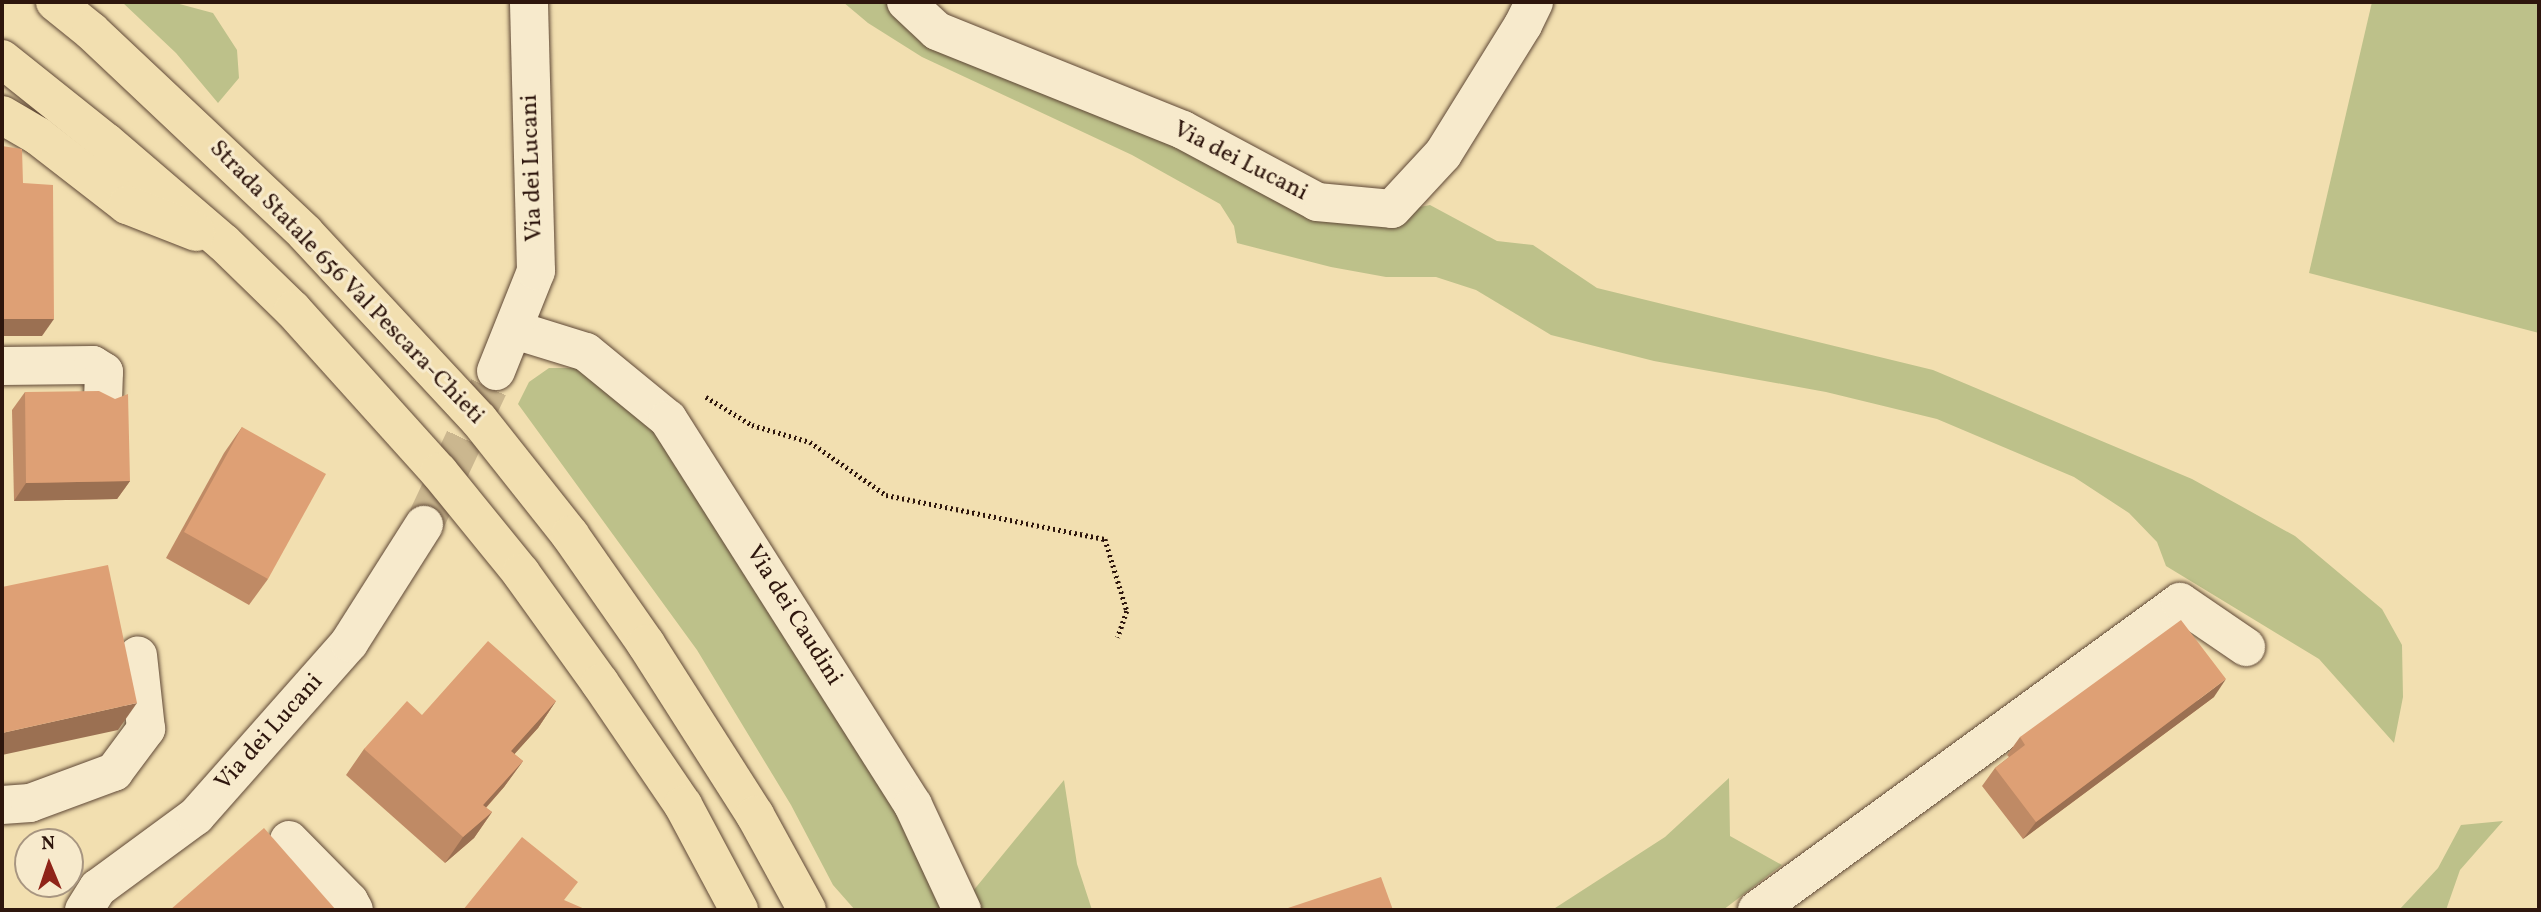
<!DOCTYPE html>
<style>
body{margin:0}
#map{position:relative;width:2541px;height:912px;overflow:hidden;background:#f2dfb0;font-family:Vollkorn,serif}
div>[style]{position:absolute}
.green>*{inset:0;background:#bdc18a}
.minor-tunnel>*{height:38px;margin-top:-19px;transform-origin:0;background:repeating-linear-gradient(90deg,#cbb78f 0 38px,transparent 0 57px)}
.path>*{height:4.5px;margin-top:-2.25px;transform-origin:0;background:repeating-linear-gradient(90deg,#2e160d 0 2px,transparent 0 5.5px)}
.roads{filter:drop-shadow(0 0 2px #5f4836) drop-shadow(0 0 2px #5f4836)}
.minor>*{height:38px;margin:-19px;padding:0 19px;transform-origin:19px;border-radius:19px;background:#f7eacc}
.highway>*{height:38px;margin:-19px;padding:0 19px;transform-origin:19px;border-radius:19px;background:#f2dfb0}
.wall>*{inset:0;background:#bf8a65}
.shaded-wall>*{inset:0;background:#9b7052}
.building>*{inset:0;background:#dea075}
span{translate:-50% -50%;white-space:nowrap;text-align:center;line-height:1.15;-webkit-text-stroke:6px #f7eacc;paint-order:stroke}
.street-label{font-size:24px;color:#2e160d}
.frame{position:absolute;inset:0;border:4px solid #2e160d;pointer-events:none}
.north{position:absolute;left:14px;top:828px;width:70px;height:70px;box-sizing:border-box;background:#f7eacc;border:2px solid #a79580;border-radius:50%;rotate:358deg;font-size:19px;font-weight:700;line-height:28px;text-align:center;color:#2e160d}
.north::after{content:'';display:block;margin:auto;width:24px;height:32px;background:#8f2418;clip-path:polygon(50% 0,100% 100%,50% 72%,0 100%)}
</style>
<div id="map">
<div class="green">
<i style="clip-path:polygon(122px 2px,172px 2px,213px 13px,237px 50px,239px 78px,218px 103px,176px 53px)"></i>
<i style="clip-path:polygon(843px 2px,894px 2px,1244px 173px,1404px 210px,1430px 205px,1497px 241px,1533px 245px,1597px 288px,1933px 370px,2192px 479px,2295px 536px,2382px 609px,2402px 645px,2403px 697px,2394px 743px,2319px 659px,2166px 566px,2157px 542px,2129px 513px,2074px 477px,1937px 419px,1826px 392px,1654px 361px,1551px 335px,1476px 290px,1436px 277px,1386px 277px,1331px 267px,1237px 243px,1234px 226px,1220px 204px,1132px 155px,922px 57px,868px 23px)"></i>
<i style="clip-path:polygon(2372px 2px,2539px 2px,2539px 333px,2309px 273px)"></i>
<i style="clip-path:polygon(549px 368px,581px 368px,623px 393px,681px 458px,959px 910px,855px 910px,833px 885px,791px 805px,697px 650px,518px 404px,529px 382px)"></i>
<i style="clip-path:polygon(1729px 778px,1730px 836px,1782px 865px,1723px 910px,1552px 910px,1665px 837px)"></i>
<i style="clip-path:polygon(1064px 780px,1077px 864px,1092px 910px,968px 910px,964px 902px)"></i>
<i style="clip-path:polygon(2503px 821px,2460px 870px,2446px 910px,2399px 910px,2438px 868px,2461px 825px)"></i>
</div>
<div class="minor-tunnel">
<i style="left:424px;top:525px;width:170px;rotate:-64.9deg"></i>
</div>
<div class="path">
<i style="left:706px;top:397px;width:54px;rotate:31.3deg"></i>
<i style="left:752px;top:425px;width:60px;rotate:16.3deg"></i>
<i style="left:810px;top:442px;width:93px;rotate:34.9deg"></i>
<i style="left:886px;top:495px;width:223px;rotate:11.4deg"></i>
<i style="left:1105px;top:539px;width:75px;rotate:73deg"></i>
<i style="left:1127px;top:611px;width:28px;rotate:109deg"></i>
</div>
<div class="roads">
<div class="minor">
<i style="left:906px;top:2px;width:42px;rotate:43.1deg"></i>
<i style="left:937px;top:31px;width:265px;rotate:21.9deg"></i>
<i style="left:1183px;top:130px;width:152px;rotate:28.2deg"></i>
<i style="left:1317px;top:202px;width:75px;rotate:5.3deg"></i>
<i style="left:1392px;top:209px;width:75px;rotate:-47.2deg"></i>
<i style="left:1443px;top:154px;width:152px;rotate:-58.2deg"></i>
<i style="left:1523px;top:25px;width:25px;rotate:-64deg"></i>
<i style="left:515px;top:330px;width:74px;rotate:17.2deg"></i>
<i style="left:586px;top:352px;width:106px;rotate:39.3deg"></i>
<i style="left:668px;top:419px;width:457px;rotate:57.6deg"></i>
<i style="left:913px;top:805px;width:116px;rotate:65deg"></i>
<i style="left:2px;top:366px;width:91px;rotate:-0.6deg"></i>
<i style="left:93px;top:365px;width:13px;rotate:32deg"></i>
<i style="left:104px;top:372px;width:23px;rotate:92deg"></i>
<i style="left:496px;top:371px;width:108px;rotate:-68.2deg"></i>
<i style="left:536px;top:271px;width:269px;rotate:-91.5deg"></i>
<i style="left:2px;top:805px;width:28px;rotate:-4deg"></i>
<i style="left:30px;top:803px;width:90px;rotate:-20.3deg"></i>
<i style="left:114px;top:772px;width:54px;rotate:-53.3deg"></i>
<i style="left:146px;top:729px;width:74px;rotate:-96.2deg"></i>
<i style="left:289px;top:840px;width:86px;rotate:45.5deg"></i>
<i style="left:349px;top:901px;width:10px;rotate:61deg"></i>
<i style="left:84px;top:910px;width:26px;rotate:-58deg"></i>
<i style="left:98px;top:888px;width:122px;rotate:-36.3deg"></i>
<i style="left:196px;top:816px;width:231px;rotate:-48.5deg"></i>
<i style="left:349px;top:643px;width:140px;rotate:-57.6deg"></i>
<i style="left:1757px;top:910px;width:523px;rotate:-36.06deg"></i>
<i style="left:2180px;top:602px;width:80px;rotate:34.3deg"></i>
</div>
<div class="highway">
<i style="left:55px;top:2px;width:46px;rotate:38.9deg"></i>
<i style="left:91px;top:31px;width:294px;rotate:43.3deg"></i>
<i style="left:305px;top:233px;width:255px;rotate:47.1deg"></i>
<i style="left:479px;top:420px;width:147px;rotate:51.6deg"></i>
<i style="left:570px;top:535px;width:133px;rotate:55.1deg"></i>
<i style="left:646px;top:644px;width:203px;rotate:57.5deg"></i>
<i style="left:755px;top:815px;width:108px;rotate:61.3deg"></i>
<i style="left:2px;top:59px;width:133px;rotate:38.6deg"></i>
<i style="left:106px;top:142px;width:155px;rotate:40.6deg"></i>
<i style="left:224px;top:243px;width:96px;rotate:44.2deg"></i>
<i style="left:293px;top:310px;width:218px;rotate:48deg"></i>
<i style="left:439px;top:472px;width:130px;rotate:50.9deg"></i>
<i style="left:521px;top:573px;width:135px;rotate:54.3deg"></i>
<i style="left:600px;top:683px;width:148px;rotate:55.8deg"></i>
<i style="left:683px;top:805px;width:119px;rotate:61.9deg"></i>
<i style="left:2px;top:115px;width:42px;rotate:30.3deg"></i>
<i style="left:38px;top:136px;width:113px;rotate:37.8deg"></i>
<i style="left:127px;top:205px;width:74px;rotate:21.4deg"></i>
</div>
</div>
<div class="wall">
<i style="clip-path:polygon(25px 392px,130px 481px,117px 499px,14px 501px,12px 410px)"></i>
<i style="clip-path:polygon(242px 427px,268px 579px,249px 605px,166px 558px,224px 453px)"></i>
<i style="clip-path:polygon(2214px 697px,2023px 839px,1982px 786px,1995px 768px,2009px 757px,2007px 755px,2020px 737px)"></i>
<i style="clip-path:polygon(556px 701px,538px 728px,514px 754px,523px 761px,504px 787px,486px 808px,492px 812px,474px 838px,445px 863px,346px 775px,364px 749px,422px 715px)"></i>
</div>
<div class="shaded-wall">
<i style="clip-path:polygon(2px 319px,54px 319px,42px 336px,2px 336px)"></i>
<i style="clip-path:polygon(130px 481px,117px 499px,14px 501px,26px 483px)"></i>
<i style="clip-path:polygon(2226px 679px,2214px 697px,2023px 839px,2036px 822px)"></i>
<i style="clip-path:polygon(556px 701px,538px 728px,493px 778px,511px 751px)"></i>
<i style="clip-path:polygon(137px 703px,118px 730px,2px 755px,2px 733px)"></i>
<i style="clip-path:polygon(523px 761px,504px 787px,465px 831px,483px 805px)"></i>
<i style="clip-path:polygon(492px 812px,474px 838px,445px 863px,463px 837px)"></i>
</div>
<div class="building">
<i style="clip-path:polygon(2px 146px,22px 149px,23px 183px,53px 185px,54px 319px,2px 319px)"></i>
<i style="clip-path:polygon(99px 391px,115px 399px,128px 394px,130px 481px,26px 483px,25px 392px)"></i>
<i style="clip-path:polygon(242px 427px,326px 474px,268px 579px,184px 532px)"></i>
<i style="clip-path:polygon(108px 565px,137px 703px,2px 733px,2px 587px)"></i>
<i style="clip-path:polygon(2181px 620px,2226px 679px,2036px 822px,1995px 768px,2025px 745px,2020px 737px)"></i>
<i style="clip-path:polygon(488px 641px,556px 701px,511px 751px,523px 761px,483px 805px,492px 812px,463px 837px,364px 749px,407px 701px,422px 715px)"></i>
<i style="clip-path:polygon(264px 828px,336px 910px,170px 910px)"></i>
<i style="clip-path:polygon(522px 837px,578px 882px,564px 900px,587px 910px,463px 910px)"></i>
<i style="clip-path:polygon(1381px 877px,1393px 910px,1282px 910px)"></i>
</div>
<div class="street-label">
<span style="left:1240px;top:162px;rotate:27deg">Via dei Lucani</span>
<span style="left:533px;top:168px;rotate:-92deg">Via dei Lucani</span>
<span style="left:346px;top:283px;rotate:46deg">Strada Statale 656 Val Pescara-Chieti</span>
<span style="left:793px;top:616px;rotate:58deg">Via dei Caudini</span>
<span style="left:270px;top:733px;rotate:-48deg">Via dei Lucani</span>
</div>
<div class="frame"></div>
<div class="north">N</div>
</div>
